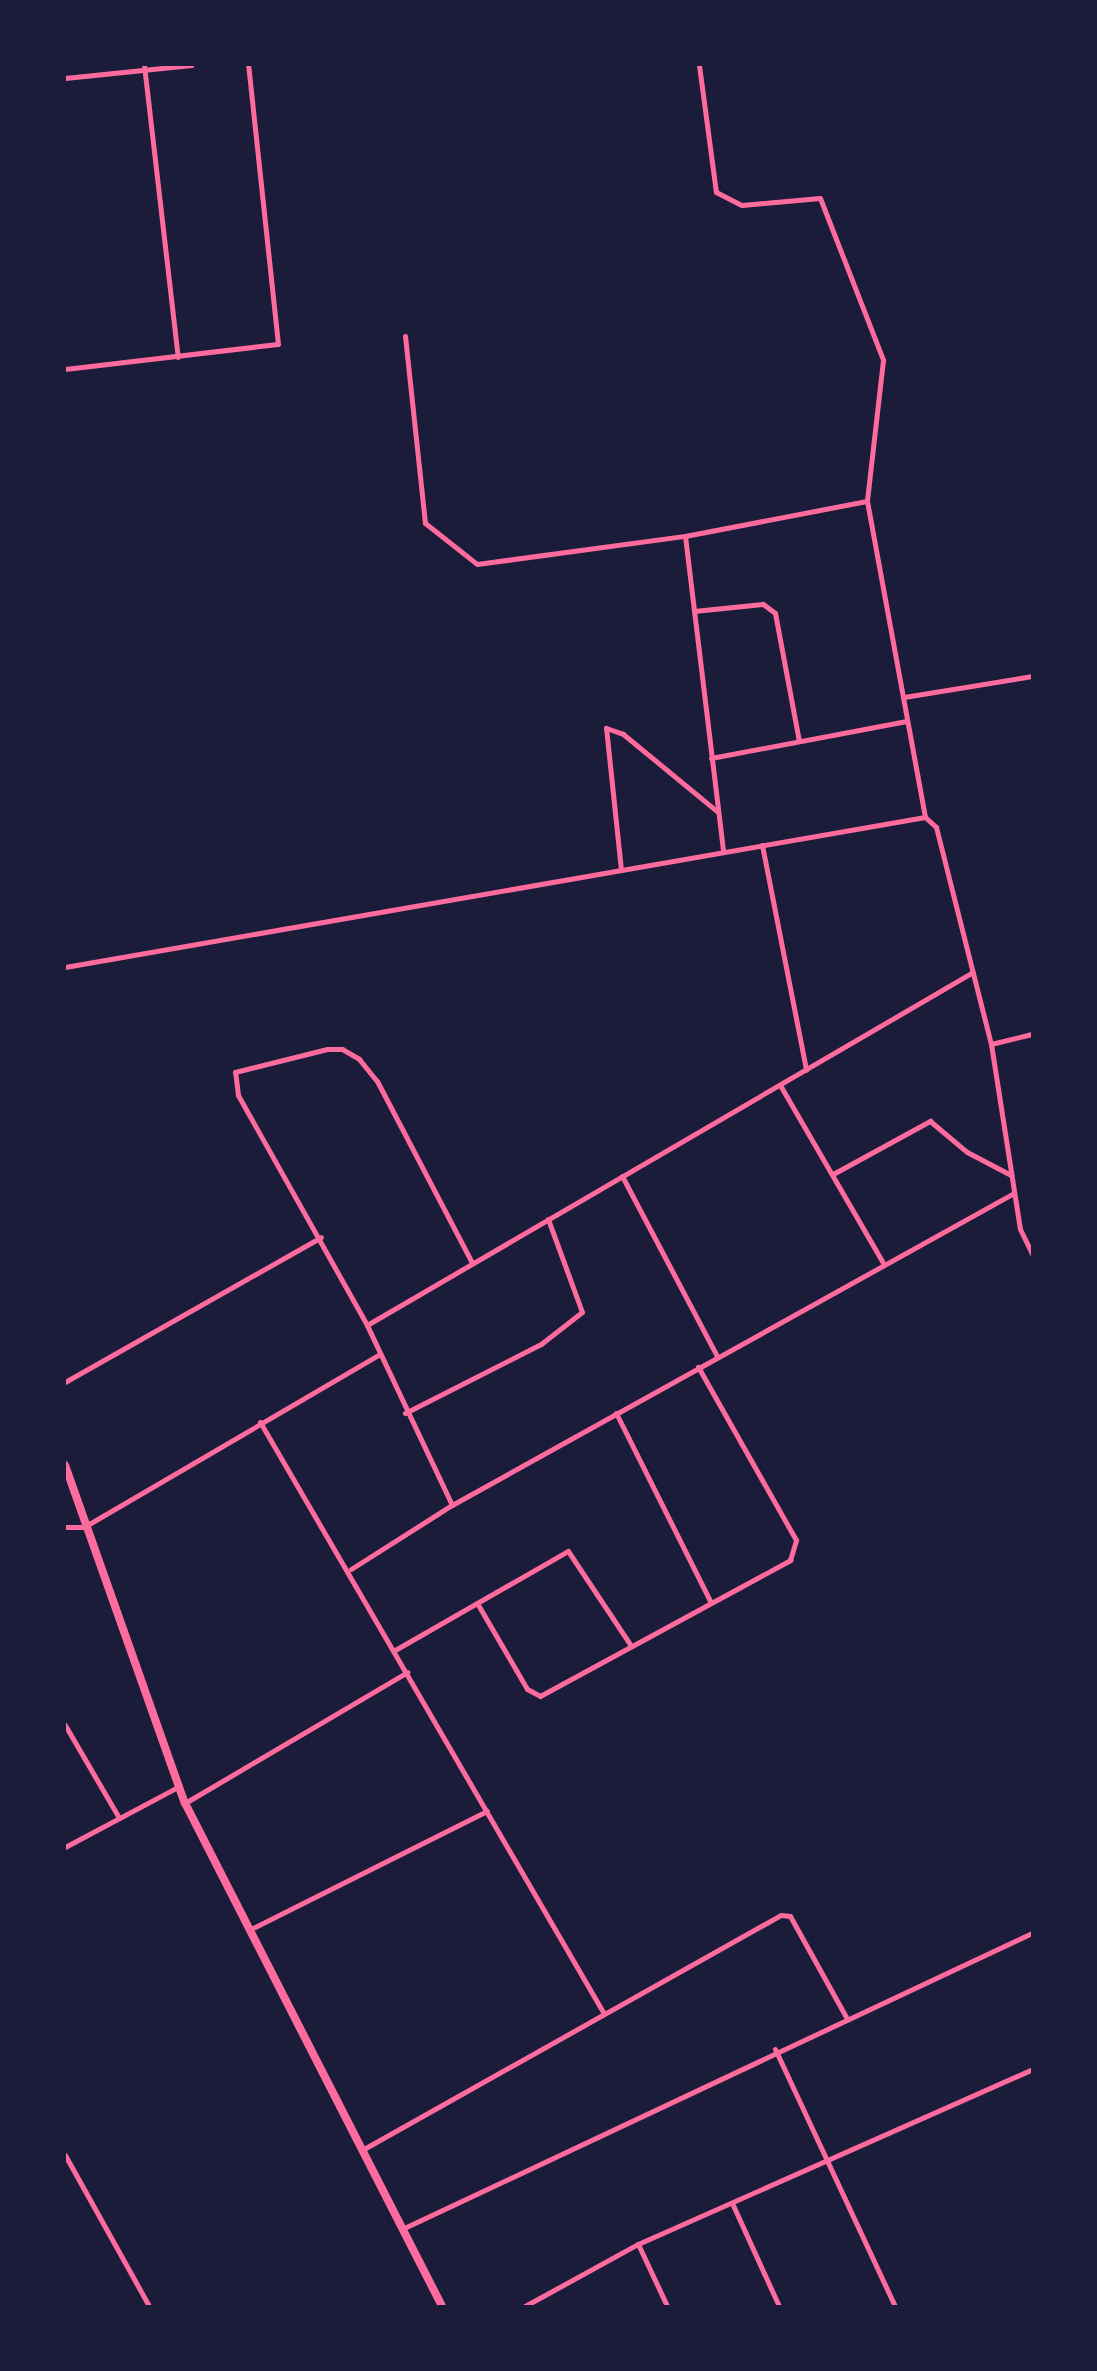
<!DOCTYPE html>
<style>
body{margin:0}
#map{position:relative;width:1097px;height:2371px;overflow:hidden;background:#1b1b3a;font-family:Quicksand,sans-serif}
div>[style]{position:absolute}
.minor>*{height:5px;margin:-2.5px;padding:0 2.5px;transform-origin:2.5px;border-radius:2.5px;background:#ff6b9d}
.trunk>*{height:8px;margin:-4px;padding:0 4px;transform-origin:4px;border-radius:4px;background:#ff6b9d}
span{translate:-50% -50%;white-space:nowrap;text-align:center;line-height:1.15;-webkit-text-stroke:7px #1b1b3a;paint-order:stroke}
.frame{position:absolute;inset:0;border:66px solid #1b1b3a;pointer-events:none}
</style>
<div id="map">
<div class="minor">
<i style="left:144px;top:65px;width:294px;rotate:83.4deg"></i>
<i style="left:699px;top:65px;width:128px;rotate:82.4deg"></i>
<i style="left:716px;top:192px;width:29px;rotate:27deg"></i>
<i style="left:742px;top:205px;width:78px;rotate:-5.1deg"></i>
<i style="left:820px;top:198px;width:174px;rotate:68.7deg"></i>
<i style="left:883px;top:360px;width:142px;rotate:96.5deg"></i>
<i style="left:867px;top:501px;width:321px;rotate:79.6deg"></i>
<i style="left:65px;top:78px;width:127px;rotate:-5.9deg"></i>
<i style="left:405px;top:336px;width:188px;rotate:83.9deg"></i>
<i style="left:425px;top:523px;width:66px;rotate:38.3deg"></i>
<i style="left:477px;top:564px;width:210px;rotate:-7.7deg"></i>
<i style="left:685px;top:536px;width:185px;rotate:-10.9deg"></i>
<i style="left:65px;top:369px;width:214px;rotate:-6.7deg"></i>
<i style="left:278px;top:344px;width:281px;rotate:-96.1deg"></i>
<i style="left:685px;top:536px;width:318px;rotate:83.1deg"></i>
<i style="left:694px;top:611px;width:69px;rotate:-5.8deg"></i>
<i style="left:763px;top:604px;width:15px;rotate:37deg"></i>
<i style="left:775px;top:613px;width:130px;rotate:79.4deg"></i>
<i style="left:904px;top:697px;width:130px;rotate:-9.3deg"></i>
<i style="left:711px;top:758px;width:199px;rotate:-10.7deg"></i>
<i style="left:762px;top:845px;width:229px;rotate:78.9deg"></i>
<i style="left:621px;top:870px;width:143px;rotate:-96deg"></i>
<i style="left:606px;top:728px;width:18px;rotate:19deg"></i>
<i style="left:623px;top:734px;width:123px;rotate:39.4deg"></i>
<i style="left:65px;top:967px;width:873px;rotate:-9.89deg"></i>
<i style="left:925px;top:817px;width:15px;rotate:42deg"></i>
<i style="left:936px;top:827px;width:224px;rotate:75.8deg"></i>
<i style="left:991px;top:1044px;width:187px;rotate:81.1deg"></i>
<i style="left:1020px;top:1229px;width:28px;rotate:64deg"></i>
<i style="left:991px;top:1044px;width:42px;rotate:-13.7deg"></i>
<i style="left:780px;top:1085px;width:206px;rotate:59.9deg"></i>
<i style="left:833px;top:1174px;width:111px;rotate:-28.7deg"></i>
<i style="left:930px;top:1121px;width:48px;rotate:40deg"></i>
<i style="left:967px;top:1152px;width:50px;rotate:27.6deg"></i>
<i style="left:622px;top:1176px;width:204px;rotate:62.2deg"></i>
<i style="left:367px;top:1325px;width:701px;rotate:-30.22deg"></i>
<i style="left:65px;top:1382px;width:294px;rotate:-29.5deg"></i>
<i style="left:405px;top:1413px;width:153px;rotate:-26.9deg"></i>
<i style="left:541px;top:1344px;width:52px;rotate:-38deg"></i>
<i style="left:582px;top:1312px;width:99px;rotate:-110.1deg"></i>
<i style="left:616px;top:1413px;width:212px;rotate:63.4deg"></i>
<i style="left:260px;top:1422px;width:682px;rotate:59.83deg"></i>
<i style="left:452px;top:1505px;width:199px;rotate:-115.3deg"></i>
<i style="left:367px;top:1325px;width:264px;rotate:-119.3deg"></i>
<i style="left:238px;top:1095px;width:23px;rotate:-97deg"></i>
<i style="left:235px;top:1072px;width:95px;rotate:-14deg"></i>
<i style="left:327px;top:1049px;width:15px"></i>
<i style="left:342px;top:1049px;width:20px;rotate:30deg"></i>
<i style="left:359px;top:1059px;width:28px;rotate:51deg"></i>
<i style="left:377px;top:1081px;width:205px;rotate:62.4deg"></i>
<i style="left:65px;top:1527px;width:19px"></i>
<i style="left:84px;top:1527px;width:343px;rotate:-30.3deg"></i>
<i style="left:351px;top:1569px;width:120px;rotate:-32.4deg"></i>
<i style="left:452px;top:1505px;width:643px;rotate:-29.04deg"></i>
<i style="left:477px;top:1603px;width:99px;rotate:59.8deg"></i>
<i style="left:527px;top:1689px;width:15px;rotate:28deg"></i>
<i style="left:540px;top:1696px;width:285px;rotate:-28.5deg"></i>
<i style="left:790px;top:1560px;width:21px;rotate:-73deg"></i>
<i style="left:796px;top:1540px;width:199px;rotate:-119.5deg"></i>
<i style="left:395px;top:1650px;width:199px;rotate:-29.8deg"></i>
<i style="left:568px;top:1551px;width:114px;rotate:56.4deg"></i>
<i style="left:65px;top:1725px;width:105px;rotate:59.8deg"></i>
<i style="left:185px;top:1803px;width:258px;rotate:-30.5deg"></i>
<i style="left:65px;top:1847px;width:128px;rotate:-28deg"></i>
<i style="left:249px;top:1930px;width:266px;rotate:-26.6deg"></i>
<i style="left:775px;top:2049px;width:284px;rotate:65deg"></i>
<i style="left:362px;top:2150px;width:480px;rotate:-29.3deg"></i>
<i style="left:781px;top:1915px;width:9px;rotate:6deg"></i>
<i style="left:790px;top:1916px;width:115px;rotate:61deg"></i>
<i style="left:65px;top:2155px;width:173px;rotate:60.9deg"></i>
<i style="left:732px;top:2203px;width:113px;rotate:65.5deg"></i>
<i style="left:402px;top:2229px;width:696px;rotate:-25.17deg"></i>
<i style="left:638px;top:2244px;width:68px;rotate:64.9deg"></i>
<i style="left:525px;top:2306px;width:129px;rotate:-28.8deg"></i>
<i style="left:638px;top:2244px;width:431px;rotate:-23.9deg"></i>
</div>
<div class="trunk">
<i style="left:65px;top:1465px;width:359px;rotate:70.5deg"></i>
<i style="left:185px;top:1803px;width:565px;rotate:62.94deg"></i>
</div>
<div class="frame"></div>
</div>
